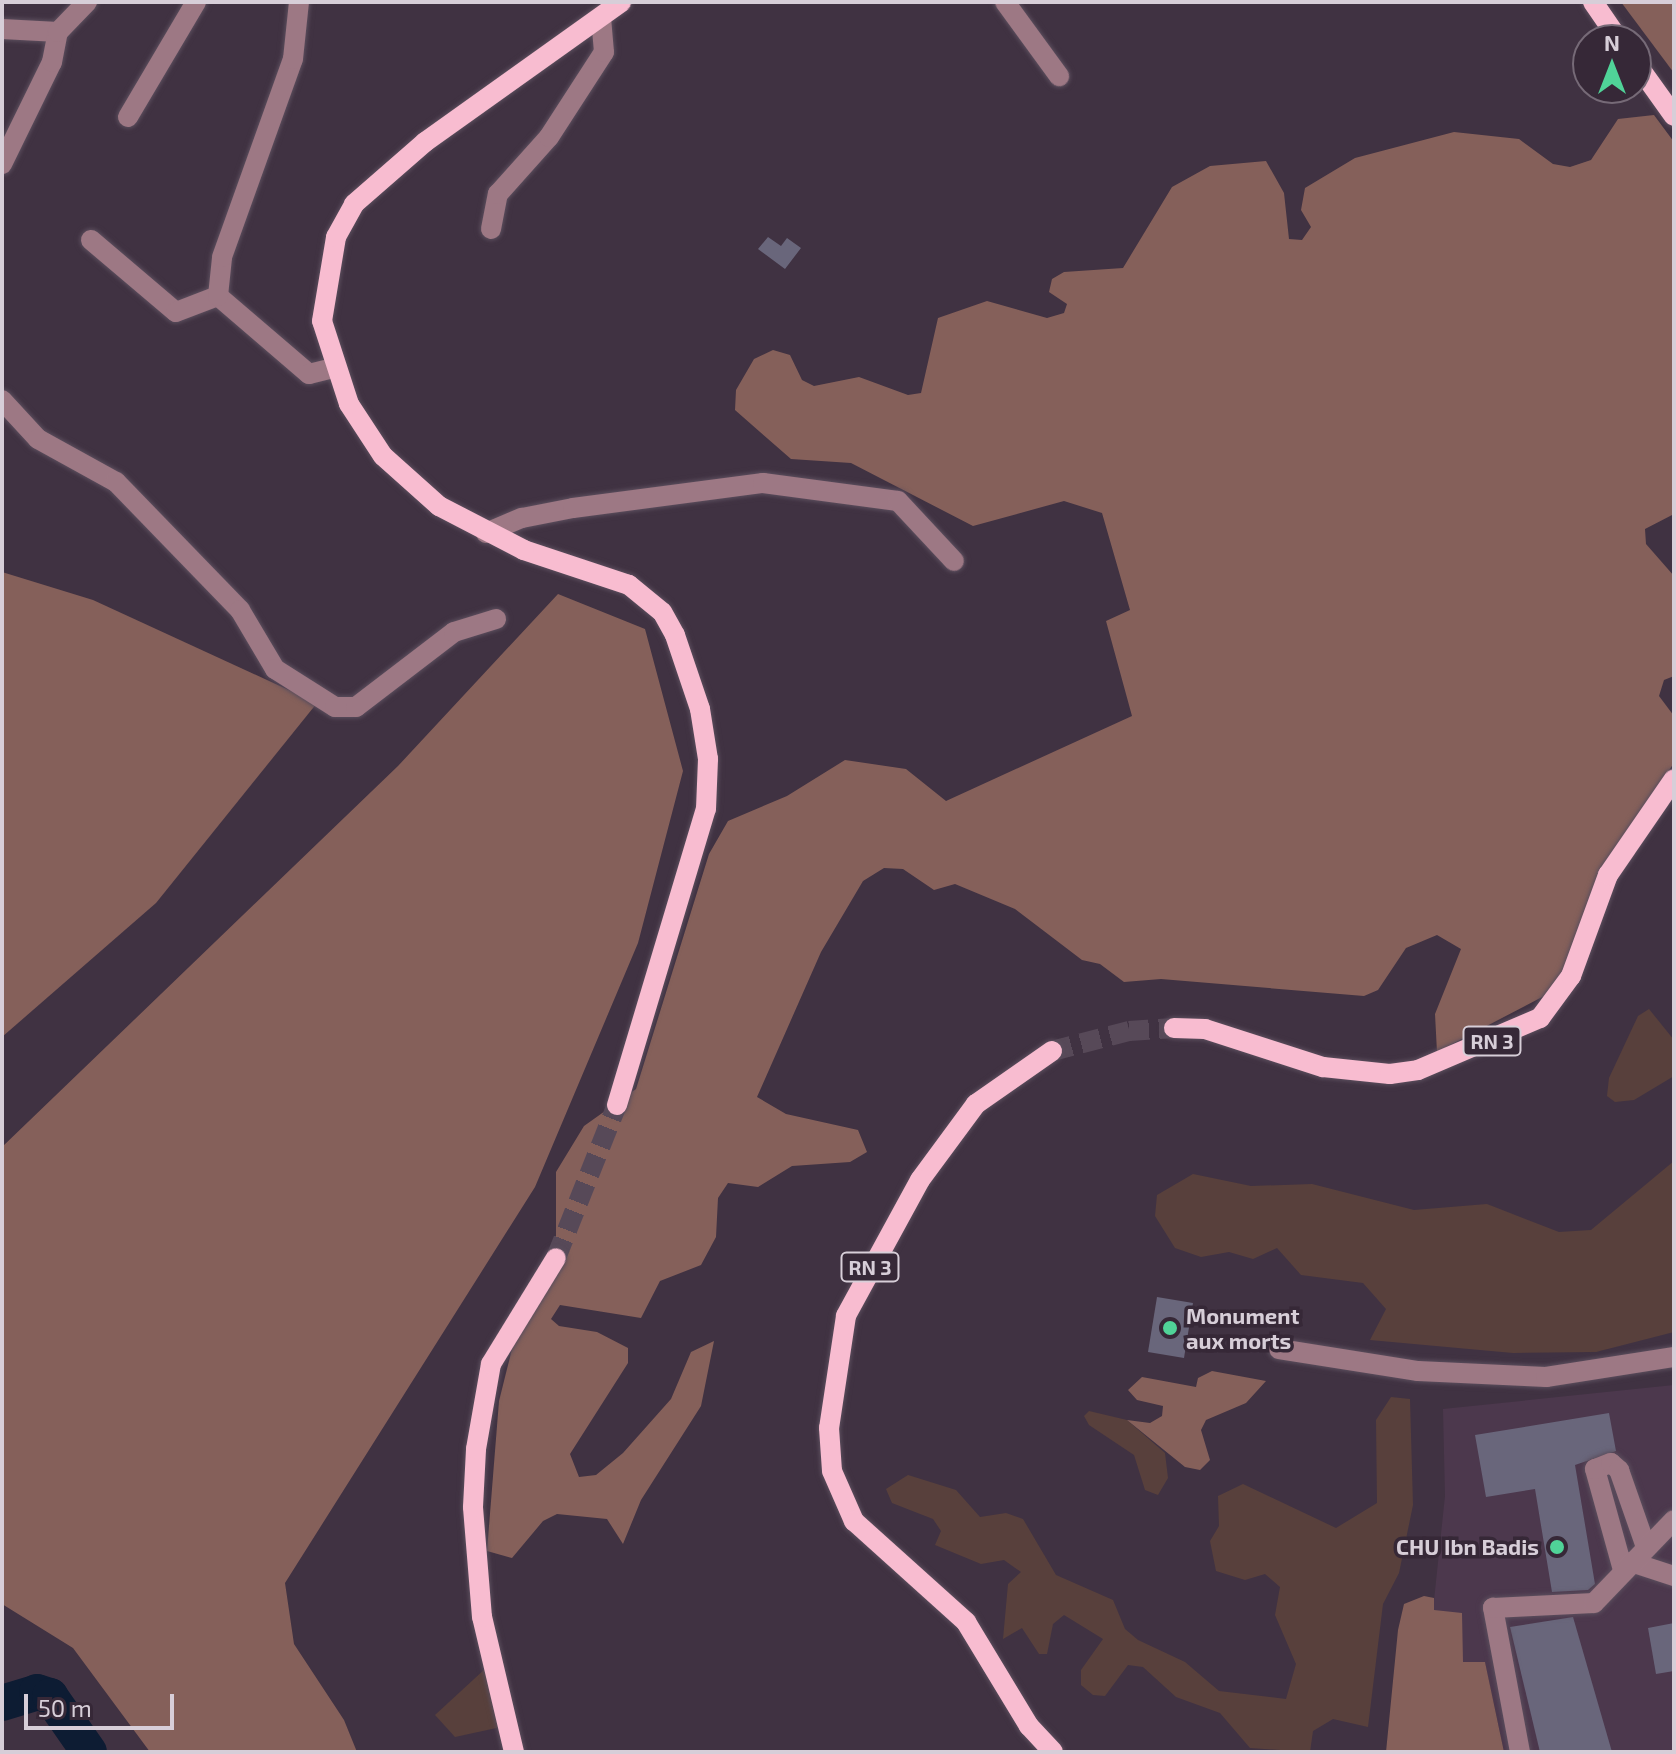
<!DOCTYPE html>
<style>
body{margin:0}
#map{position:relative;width:1676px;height:1754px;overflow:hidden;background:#403242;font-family:"Exo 2",sans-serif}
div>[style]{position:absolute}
.built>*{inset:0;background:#4c384d}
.green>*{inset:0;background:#58403c}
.forest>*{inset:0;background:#85605a}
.river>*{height:36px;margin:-18px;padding:0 18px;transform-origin:18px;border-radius:18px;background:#0d1c33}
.building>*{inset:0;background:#69667b}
.major-tunnel>*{height:20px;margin-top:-10px;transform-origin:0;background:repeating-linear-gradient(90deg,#574958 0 20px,transparent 0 30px)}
.roads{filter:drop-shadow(0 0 2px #5b4e5d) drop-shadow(0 0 2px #5b4e5d)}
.minor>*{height:20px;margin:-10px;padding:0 10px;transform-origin:10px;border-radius:10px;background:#9d7884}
.major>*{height:20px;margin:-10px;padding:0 10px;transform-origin:10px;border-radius:10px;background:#f8bcd0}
.dots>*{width:22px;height:22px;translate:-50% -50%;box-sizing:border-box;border:4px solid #362837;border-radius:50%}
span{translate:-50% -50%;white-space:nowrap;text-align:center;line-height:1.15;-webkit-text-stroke:7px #362837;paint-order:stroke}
.shield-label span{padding:2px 6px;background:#362837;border:2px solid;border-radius:6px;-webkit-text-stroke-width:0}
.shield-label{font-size:20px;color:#d7ced8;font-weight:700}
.poi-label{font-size:22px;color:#d7ced8;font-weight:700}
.left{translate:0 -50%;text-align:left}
.right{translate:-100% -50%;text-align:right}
.frame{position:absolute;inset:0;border:4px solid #d7ced8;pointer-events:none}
.north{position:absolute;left:1572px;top:24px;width:80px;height:80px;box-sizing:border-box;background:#362837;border:2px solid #766a77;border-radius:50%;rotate:0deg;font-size:22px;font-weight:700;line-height:32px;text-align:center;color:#d7ced8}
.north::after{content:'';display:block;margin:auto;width:28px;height:36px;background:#50d398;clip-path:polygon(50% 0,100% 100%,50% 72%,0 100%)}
.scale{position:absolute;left:24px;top:1694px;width:150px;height:36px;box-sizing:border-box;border:4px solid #d7ced8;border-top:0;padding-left:10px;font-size:24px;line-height:28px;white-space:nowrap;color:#d7ced8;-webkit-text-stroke:6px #362837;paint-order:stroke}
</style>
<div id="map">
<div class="built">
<i style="clip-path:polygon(1674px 1385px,1674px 1752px,1504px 1752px,1485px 1663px,1463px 1662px,1433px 1610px,1445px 1496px,1443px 1409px)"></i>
</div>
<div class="green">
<i style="clip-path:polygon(1649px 1009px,1674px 1040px,1674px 1076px,1634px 1100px,1615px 1102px,1607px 1096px,1609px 1078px,1638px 1016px)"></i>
<i style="clip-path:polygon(1674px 1161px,1674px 1332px,1596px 1352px,1513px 1353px,1370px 1340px,1386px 1309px,1363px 1283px,1301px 1275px,1277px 1248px,1253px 1259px,1229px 1252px,1201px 1257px,1175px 1248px,1155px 1216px,1157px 1195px,1193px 1174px,1251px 1186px,1312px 1184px,1414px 1210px,1487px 1204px,1559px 1232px,1591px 1230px)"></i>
<i style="clip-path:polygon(1391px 1397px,1410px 1399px,1413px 1505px,1399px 1573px,1383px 1604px,1368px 1727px,1333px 1719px,1313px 1731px,1310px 1752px,1250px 1748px,1220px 1713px,1176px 1697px,1143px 1667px,1128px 1665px,1105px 1696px,1093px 1695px,1081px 1685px,1081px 1670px,1103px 1639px,1064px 1615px,1053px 1624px,1047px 1654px,1039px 1654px,1022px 1628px,1003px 1639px,1008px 1584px,1021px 1572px,1004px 1560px,981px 1564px,935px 1545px,941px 1531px,933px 1519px,892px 1503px,886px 1489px,908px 1475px,956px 1490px,980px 1517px,1006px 1513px,1023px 1519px,1056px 1575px,1113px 1600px,1125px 1629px,1138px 1640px,1185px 1662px,1219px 1691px,1286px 1699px,1296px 1664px,1275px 1615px,1280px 1587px,1265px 1574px,1245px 1580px,1216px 1571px,1210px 1541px,1219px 1526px,1218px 1496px,1243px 1484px,1336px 1528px,1377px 1503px,1376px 1420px)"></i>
<i style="clip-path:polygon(1089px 1411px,1127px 1420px,1165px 1453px,1168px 1478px,1158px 1495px,1145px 1490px,1134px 1455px,1089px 1425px,1084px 1416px)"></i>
<i style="clip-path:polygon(486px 1668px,501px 1727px,455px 1737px,435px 1715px)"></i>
</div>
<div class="forest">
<i style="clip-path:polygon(1621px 2px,1674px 2px,1674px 73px)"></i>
<i style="clip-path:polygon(1654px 115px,1674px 142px,1674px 514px,1645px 529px,1646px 544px,1674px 576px,1674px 676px,1664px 680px,1659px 696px,1674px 716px,1674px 763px,1600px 871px,1565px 968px,1546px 995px,1437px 1052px,1435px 1014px,1461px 949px,1437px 935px,1406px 948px,1378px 990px,1364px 996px,1161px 979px,1124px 982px,1100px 964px,1082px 960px,1015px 909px,955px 884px,934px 890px,903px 869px,884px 868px,863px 881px,821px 952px,757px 1097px,786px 1114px,858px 1130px,867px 1152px,850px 1162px,792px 1166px,758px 1187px,728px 1183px,718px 1198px,716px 1237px,701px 1265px,660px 1281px,641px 1318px,560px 1305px,551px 1319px,559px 1326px,597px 1332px,628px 1348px,628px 1363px,570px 1454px,579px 1477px,596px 1475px,623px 1453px,671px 1399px,691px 1352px,714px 1341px,701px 1406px,641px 1500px,623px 1544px,607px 1519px,557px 1514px,543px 1521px,512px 1558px,487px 1551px,499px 1401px,513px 1345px,547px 1290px,556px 1258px,556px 1172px,584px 1126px,636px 1089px,709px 854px,728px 821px,787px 796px,845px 760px,906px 769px,946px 801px,1132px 716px,1106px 621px,1130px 610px,1102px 513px,1064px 501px,973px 526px,851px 463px,791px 459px,735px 410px,736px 390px,754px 359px,773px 350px,790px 355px,802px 380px,814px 386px,859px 377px,908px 395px,921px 393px,938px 318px,987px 301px,1047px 318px,1064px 313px,1067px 304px,1049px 292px,1052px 279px,1064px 272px,1123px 268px,1172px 187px,1210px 166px,1266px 161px,1284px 193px,1289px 239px,1302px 240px,1311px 227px,1301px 210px,1305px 188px,1355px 158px,1454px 132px,1519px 139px,1553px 164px,1570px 167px,1591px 160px,1618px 119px)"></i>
<i style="clip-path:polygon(2px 572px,93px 600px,317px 703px,156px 903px,2px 1037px)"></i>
<i style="clip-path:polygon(558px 594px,645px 629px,683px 771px,638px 943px,535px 1187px,285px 1583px,294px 1644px,344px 1720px,357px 1752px,150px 1752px,73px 1648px,2px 1604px,2px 1147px,398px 766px)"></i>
<i style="clip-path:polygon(1212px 1371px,1266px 1381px,1246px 1403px,1206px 1420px,1201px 1430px,1210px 1460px,1200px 1470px,1185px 1467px,1127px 1420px,1150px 1423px,1162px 1416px,1163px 1406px,1137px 1400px,1128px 1390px,1142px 1377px,1196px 1387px,1198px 1378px)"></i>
<i style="clip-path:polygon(1424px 1596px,1434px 1598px,1434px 1610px,1462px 1613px,1463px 1662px,1485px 1662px,1504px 1752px,1386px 1752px,1398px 1630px,1404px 1604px)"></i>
</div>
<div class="river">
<i style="left:2px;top:1703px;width:37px;rotate:-17deg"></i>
<i style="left:37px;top:1692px;width:14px;rotate:17deg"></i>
<i style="left:50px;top:1696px;width:68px;rotate:55.1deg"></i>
</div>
<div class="building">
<i style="clip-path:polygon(768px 237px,781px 246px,787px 238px,801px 248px,785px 269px,758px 249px)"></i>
<i style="clip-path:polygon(1157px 1297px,1193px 1303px,1184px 1358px,1148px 1352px)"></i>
<i style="clip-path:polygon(1609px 1413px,1616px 1451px,1575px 1465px,1595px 1584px,1588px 1590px,1552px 1592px,1535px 1489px,1486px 1497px,1475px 1435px)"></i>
<i style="clip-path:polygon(1573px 1617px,1612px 1752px,1540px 1752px,1510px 1627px)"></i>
<i style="clip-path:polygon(1674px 1623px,1674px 1671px,1656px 1674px,1648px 1628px)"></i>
</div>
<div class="major-tunnel">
<i style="left:1052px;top:1051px;width:80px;rotate:-14.6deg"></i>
<i style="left:1129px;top:1031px;width:45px;rotate:-3.8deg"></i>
<i style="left:556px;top:1258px;width:165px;rotate:-68.3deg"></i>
</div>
<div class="roads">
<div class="minor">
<i style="left:1005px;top:2px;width:92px;rotate:53.9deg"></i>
<i style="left:2px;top:29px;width:56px;rotate:3.1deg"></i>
<i style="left:128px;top:117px;width:134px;rotate:-59.4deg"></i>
<i style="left:2px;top:164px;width:114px;rotate:-63.9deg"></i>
<i style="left:52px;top:62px;width:31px;rotate:-79deg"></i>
<i style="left:58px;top:32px;width:42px;rotate:-46deg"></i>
<i style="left:491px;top:229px;width:36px;rotate:-79deg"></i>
<i style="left:498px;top:194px;width:76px;rotate:-48.2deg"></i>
<i style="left:549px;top:137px;width:101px;rotate:-57.1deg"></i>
<i style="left:604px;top:52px;width:34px;rotate:-95deg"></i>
<i style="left:91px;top:240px;width:111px;rotate:40.3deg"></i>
<i style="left:176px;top:312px;width:45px;rotate:-20.9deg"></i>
<i style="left:218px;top:296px;width:120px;rotate:40.6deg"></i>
<i style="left:309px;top:374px;width:25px;rotate:-14deg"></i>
<i style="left:218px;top:296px;width:39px;rotate:-84deg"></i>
<i style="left:222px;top:257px;width:210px;rotate:-70.3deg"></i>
<i style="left:293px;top:59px;width:57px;rotate:-84deg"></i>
<i style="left:2px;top:400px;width:53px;rotate:47.3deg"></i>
<i style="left:38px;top:439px;width:89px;rotate:28.9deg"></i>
<i style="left:116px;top:482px;width:178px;rotate:45.9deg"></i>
<i style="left:240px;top:610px;width:69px;rotate:59.3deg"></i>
<i style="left:275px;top:669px;width:71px;rotate:32.3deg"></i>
<i style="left:335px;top:707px;width:21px"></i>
<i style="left:356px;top:707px;width:123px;rotate:-37.4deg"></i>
<i style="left:454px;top:632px;width:44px;rotate:-17.2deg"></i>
<i style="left:486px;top:533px;width:39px;rotate:-23deg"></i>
<i style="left:522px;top:518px;width:52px;rotate:-11.1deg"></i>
<i style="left:573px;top:508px;width:192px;rotate:-7.5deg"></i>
<i style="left:763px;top:483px;width:136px;rotate:7.6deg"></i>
<i style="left:898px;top:501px;width:82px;rotate:47deg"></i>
<i style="left:1279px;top:1349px;width:141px;rotate:9deg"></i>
<i style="left:1418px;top:1371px;width:128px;rotate:2.7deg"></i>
<i style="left:1546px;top:1377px;width:130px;rotate:-8.9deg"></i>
<i style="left:1631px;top:1562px;width:45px;rotate:18deg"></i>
<i style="left:1623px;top:1570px;width:105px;rotate:-105.5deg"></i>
<i style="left:1595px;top:1469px;width:17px;rotate:-21deg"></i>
<i style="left:1611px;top:1463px;width:11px;rotate:41deg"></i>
<i style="left:1619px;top:1470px;width:82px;rotate:70.7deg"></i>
<i style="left:1520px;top:1752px;width:147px;rotate:-100.6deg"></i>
<i style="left:1493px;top:1608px;width:101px;rotate:-2.8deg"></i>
<i style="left:1594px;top:1603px;width:115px;rotate:-46.1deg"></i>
</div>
<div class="major">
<i style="left:1593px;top:2px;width:46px;rotate:55.6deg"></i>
<i style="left:1636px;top:63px;width:65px;rotate:54.4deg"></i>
<i style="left:1174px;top:1028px;width:31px;rotate:2deg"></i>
<i style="left:1205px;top:1029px;width:124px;rotate:17.9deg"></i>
<i style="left:1323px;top:1067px;width:67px;rotate:6deg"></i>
<i style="left:1390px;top:1074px;width:28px;rotate:-8deg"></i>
<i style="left:1418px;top:1070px;width:133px;rotate:-23.1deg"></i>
<i style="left:1540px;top:1018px;width:52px;rotate:-53.6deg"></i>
<i style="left:1571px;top:976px;width:108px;rotate:-69.9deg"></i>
<i style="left:1608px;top:875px;width:116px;rotate:-55.5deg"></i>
<i style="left:1052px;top:1051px;width:93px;rotate:145.1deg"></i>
<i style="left:976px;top:1104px;width:94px;rotate:126.4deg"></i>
<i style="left:920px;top:1180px;width:155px;rotate:118.6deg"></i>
<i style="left:846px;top:1316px;width:113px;rotate:98.6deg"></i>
<i style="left:829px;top:1428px;width:43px;rotate:86deg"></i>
<i style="left:832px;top:1471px;width:55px;rotate:66.3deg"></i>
<i style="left:854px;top:1521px;width:151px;rotate:42deg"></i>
<i style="left:966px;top:1622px;width:122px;rotate:58.8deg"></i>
<i style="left:1029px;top:1726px;width:35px;rotate:47deg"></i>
<i style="left:617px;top:1105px;width:309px;rotate:-73.3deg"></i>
<i style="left:706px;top:809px;width:50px;rotate:-87.7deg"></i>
<i style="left:708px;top:759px;width:51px;rotate:-99.1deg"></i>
<i style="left:700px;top:709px;width:78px;rotate:-108.7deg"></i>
<i style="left:675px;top:635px;width:26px;rotate:-119deg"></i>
<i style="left:662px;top:612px;width:43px;rotate:-140.7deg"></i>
<i style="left:629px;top:585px;width:111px;rotate:-161.6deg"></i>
<i style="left:524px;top:550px;width:96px;rotate:-152.6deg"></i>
<i style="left:439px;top:506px;width:75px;rotate:-138.2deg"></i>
<i style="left:383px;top:456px;width:62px;rotate:-123.2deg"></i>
<i style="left:349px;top:404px;width:87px;rotate:-108deg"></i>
<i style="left:322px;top:321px;width:85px;rotate:-80.5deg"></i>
<i style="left:336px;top:237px;width:38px;rotate:-61deg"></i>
<i style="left:354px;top:204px;width:94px;rotate:-41.1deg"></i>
<i style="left:425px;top:142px;width:241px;rotate:-35.5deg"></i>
<i style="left:514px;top:1752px;width:139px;rotate:-103.3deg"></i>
<i style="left:482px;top:1617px;width:110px;rotate:-94.7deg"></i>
<i style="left:473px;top:1507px;width:58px;rotate:-87deg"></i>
<i style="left:476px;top:1449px;width:86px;rotate:-80deg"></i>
<i style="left:491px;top:1364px;width:124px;rotate:-58.5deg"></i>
</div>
</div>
<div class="dots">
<i style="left:1170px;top:1328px;background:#50d398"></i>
<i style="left:1557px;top:1547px;background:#50d398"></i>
</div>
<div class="shield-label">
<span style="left:1492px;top:1041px">RN 3</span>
<span style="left:870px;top:1267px">RN 3</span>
</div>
<div class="poi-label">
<span class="left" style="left:1186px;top:1328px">Monument<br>aux morts</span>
<span class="right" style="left:1539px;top:1547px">CHU Ibn Badis</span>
</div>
<div class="frame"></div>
<div class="north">N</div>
<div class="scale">50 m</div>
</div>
